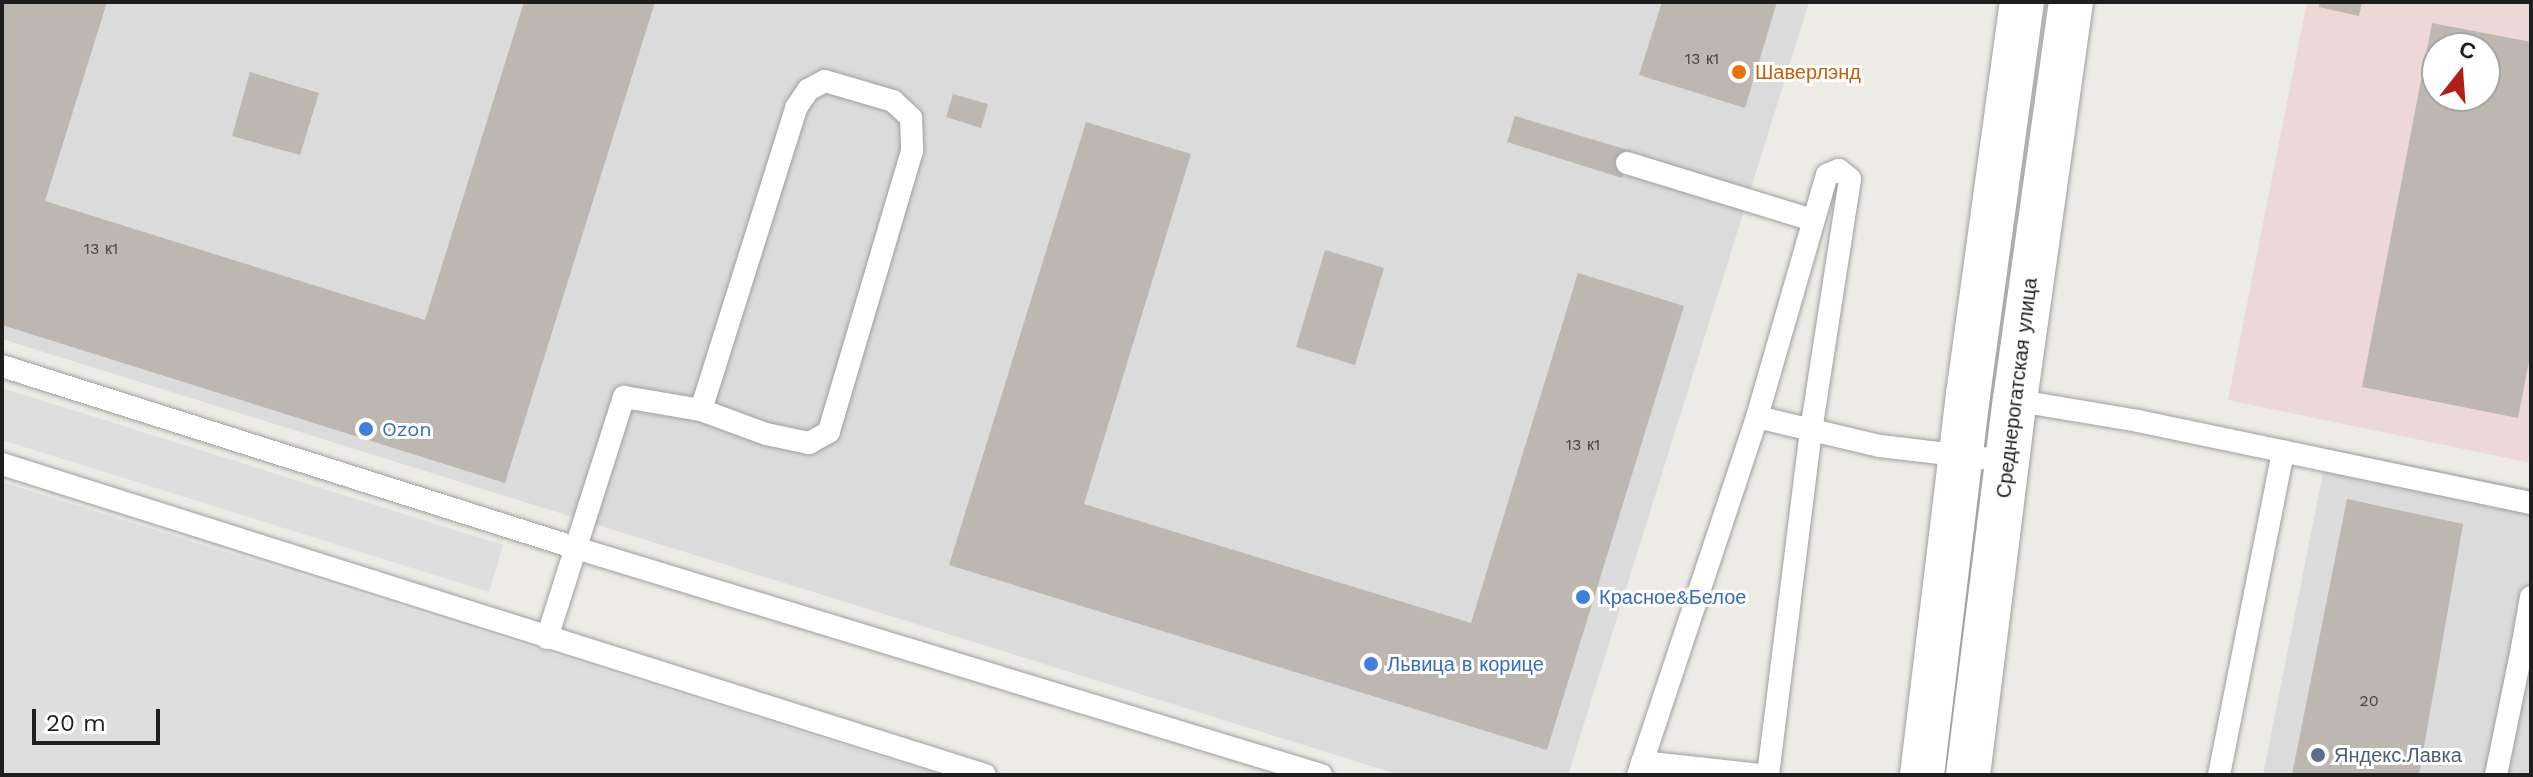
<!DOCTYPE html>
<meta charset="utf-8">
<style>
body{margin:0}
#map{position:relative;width:2533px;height:777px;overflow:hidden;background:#edebe5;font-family:"Work Sans",sans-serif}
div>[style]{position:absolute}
.residential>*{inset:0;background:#dbdbdb}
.commercial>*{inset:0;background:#ecd8d6}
.parking>*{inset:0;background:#dedede}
.building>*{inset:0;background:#bdb7b2}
.roads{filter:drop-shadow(0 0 2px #9f9f9f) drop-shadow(0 0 2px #9f9f9f)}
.service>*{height:22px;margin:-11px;padding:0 11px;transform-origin:11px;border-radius:11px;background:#fff}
.tertiary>*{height:44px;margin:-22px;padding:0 22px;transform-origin:22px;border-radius:22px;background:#fff}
.dots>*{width:22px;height:22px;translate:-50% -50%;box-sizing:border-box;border:4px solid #fff;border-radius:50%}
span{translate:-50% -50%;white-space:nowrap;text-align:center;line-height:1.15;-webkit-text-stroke:6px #fff;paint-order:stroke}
.number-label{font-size:16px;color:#464443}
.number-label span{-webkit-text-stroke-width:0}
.food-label{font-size:20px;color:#c56008}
.left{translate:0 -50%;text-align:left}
.street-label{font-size:20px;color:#1e1e1e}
.shop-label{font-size:20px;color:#366cbe}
.service-label{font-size:20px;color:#4e5e75}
.frame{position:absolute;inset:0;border:4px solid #1e1e1e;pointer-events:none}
.north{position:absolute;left:2421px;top:32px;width:80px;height:80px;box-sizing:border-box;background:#fff;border:2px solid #a5a5a5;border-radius:50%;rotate:17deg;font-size:22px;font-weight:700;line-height:32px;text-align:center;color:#1e1e1e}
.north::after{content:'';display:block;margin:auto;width:28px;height:36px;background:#b31f18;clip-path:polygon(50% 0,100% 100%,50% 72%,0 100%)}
.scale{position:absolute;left:32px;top:709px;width:128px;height:36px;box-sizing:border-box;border:4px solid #1e1e1e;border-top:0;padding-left:10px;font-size:24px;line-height:28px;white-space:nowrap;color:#1e1e1e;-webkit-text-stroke:6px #fff;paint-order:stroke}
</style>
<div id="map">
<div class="residential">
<i style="clip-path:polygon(2px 2px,1809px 2px,1568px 775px,1400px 775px,2px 339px)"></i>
<i style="clip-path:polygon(2328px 448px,2531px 489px,2531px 775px,2263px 775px)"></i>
</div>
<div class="commercial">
<i style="clip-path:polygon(evenodd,2307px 2px,2531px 2px,2531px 463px,2228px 400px,2307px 2px,2437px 48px,2485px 48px,2485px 96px,2437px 96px,2437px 48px)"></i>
</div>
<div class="parking">
<i style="clip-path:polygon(2px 388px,503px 545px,489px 592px,2px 440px)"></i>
<i style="clip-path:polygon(2px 482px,939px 775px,2px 775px)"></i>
</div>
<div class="building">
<i style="clip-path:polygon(2px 2px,107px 2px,45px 201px,425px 320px,524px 2px,655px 2px,505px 483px,2px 325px)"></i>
<i style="clip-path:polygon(1662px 2px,1777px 2px,1745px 108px,1639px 75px)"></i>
<i style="clip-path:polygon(2320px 2px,2362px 2px,2359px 16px,2319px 7px)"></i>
<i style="clip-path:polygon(evenodd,2432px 23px,2531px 42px,2531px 351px,2518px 418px,2362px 387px,2432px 23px,2437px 48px,2485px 48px,2485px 96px,2437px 96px,2437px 48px)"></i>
<i style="clip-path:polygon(250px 72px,319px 93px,300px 155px,232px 136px)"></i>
<i style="clip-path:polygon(953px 94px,988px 104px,981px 128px,946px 117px)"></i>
<i style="clip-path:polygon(1515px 116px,1631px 151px,1622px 178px,1507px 142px)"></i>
<i style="clip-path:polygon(1086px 122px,1191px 154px,1084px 504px,1442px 614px,1471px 623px,1578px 273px,1684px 306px,1547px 750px,949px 565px)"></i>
<i style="clip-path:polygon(1325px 250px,1384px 268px,1355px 365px,1296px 347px)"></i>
<i style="clip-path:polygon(2347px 499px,2463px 524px,2419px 775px,2292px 775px)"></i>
</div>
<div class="roads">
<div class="service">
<i style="left:1627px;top:163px;width:194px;rotate:17.1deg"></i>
<i style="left:2px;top:366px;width:602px;rotate:17.59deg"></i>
<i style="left:576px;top:548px;width:779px;rotate:16.95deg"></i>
<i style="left:2007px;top:399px;width:133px;rotate:9.5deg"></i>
<i style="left:2138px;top:421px;width:401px;rotate:11.8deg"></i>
<i style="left:1757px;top:417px;width:126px;rotate:13.3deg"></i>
<i style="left:1880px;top:446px;width:129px;rotate:6.7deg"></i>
<i style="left:2px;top:464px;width:1031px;rotate:17.56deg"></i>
<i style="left:2531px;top:597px;width:52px;rotate:100deg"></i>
<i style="left:2522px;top:648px;width:9px;rotate:13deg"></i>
<i style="left:547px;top:638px;width:253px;rotate:-72.3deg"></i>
<i style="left:624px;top:397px;width:78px;rotate:9.6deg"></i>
<i style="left:701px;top:410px;width:317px;rotate:-72.5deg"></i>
<i style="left:796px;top:108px;width:22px;rotate:-56deg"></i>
<i style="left:808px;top:90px;width:19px;rotate:-28deg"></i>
<i style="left:825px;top:81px;width:71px;rotate:16.4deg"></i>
<i style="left:893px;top:101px;width:25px;rotate:43deg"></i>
<i style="left:911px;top:118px;width:33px;rotate:88deg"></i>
<i style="left:912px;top:151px;width:293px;rotate:106.5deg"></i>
<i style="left:829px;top:432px;width:23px;rotate:151deg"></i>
<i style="left:809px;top:443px;width:44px;rotate:-168.2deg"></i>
<i style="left:766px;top:434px;width:69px;rotate:-159.7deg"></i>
<i style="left:1642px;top:762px;width:119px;rotate:6.3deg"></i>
<i style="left:1638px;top:775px;width:377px;rotate:-71.6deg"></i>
<i style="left:1757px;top:417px;width:252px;rotate:-73.9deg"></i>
<i style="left:1827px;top:175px;width:13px;rotate:-23deg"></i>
<i style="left:1839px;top:170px;width:14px;rotate:39deg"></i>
<i style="left:1850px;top:179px;width:254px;rotate:98.8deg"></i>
<i style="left:1811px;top:430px;width:348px;rotate:97.1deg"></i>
<i style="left:2219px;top:775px;width:330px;rotate:-78.8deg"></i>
<i style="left:2496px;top:775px;width:130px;rotate:-78.4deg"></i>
</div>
<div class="tertiary">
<i style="left:1922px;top:775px;width:383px;rotate:-83.1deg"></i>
<i style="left:1968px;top:395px;width:397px;rotate:-82.2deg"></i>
<i style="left:1968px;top:775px;width:378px;rotate:-82.9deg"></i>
<i style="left:2015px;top:400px;width:402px;rotate:-82deg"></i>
</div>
</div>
<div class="dots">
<i style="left:1739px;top:72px;background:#e8710a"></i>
<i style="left:366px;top:429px;background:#3f7fe0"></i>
<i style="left:1583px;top:597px;background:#3f7fe0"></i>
<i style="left:1371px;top:664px;background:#3f7fe0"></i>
<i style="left:2318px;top:755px;background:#5c6f8a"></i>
</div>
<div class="number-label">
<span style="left:1702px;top:59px">13 к1</span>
<span style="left:101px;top:249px">13 к1</span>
<span style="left:1583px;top:445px">13 к1</span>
<span style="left:2369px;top:701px">20</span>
</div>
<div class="food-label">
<span class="left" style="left:1755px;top:72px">Шаверлэнд</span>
</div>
<div class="street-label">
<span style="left:2017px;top:388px;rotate:-83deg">Среднерогатская улица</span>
</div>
<div class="shop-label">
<span class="left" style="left:382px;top:429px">Ozon</span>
<span class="left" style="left:1599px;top:597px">Красное&amp;Белое</span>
<span class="left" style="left:1387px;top:664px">Львица в корице</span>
</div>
<div class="service-label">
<span class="left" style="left:2334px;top:755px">Яндекс.Лавка</span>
</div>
<div class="frame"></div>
<div class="north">С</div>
<div class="scale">20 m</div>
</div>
